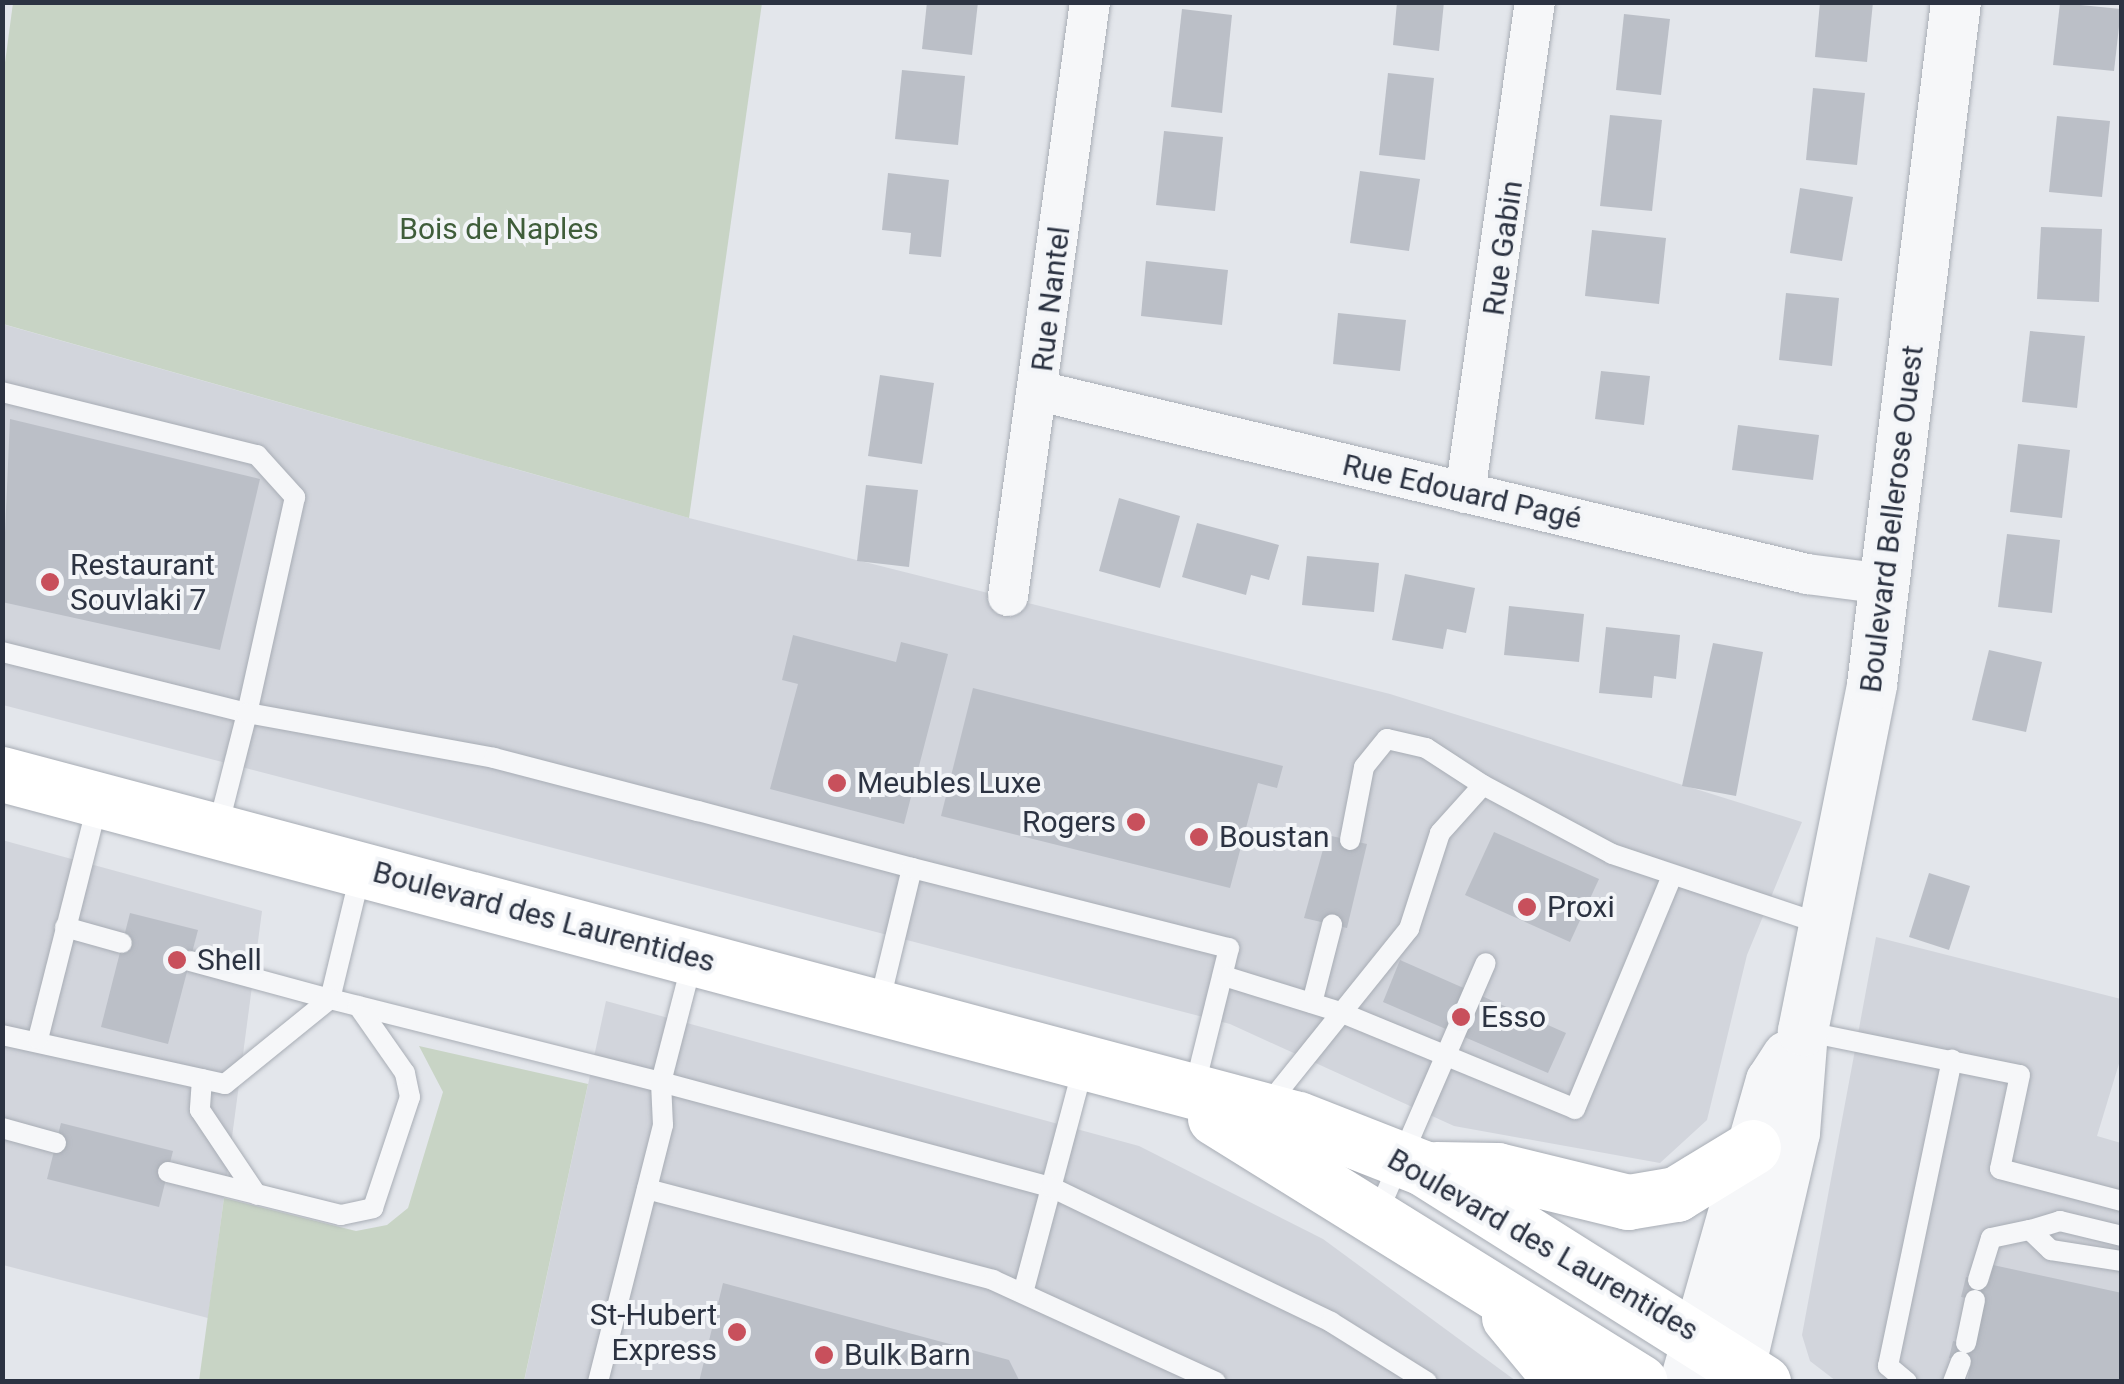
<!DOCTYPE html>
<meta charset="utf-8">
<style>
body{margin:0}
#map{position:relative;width:2124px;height:1384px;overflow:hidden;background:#e3e6eb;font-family:Roboto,sans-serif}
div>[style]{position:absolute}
.built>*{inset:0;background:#d2d5dc}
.green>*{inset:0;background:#c8d4c5}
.building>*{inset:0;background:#bbbfc7}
.roads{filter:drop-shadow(0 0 2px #a8adb5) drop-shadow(0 0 2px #a8adb5)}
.service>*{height:20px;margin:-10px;padding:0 10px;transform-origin:10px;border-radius:10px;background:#f6f7f9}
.minor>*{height:40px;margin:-20px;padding:0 20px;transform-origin:20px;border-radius:20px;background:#f6f7f9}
.tertiary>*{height:50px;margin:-25px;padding:0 25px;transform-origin:25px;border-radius:25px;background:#f6f7f9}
.secondary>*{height:55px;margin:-27.5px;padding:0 27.5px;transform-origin:27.5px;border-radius:27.5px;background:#fff}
.dots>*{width:28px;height:28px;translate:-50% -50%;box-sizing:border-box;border:5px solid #f3f5f8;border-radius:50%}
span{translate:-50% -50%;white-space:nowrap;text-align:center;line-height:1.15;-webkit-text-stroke:8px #f3f5f8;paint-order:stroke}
.park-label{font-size:30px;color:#3f5d3a}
.street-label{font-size:30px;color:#2c3342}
.poi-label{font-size:30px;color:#2c3342}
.left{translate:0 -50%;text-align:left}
.right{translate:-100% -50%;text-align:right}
.frame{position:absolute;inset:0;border:5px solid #2c3342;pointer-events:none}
</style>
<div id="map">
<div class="built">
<i style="clip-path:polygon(2px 324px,689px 518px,1390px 694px,1802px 822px,1747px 955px,1707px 1120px,1660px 1163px,1454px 1126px,1230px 1024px,3px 705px)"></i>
<i style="clip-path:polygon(2px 840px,262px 911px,208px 1318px,3px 1265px)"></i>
<i style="clip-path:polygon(1876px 937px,2121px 999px,2121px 1057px,2097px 1136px,2121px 1143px,2121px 1381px,1836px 1381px,1810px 1361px,1802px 1335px)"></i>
<i style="clip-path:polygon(606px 1001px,1139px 1146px,1323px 1239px,1516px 1381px,524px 1382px)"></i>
</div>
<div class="green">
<i style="clip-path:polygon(13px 3px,762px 3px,689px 518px,3px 324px,2px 85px)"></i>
<i style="clip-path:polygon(419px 1046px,588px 1084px,524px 1381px,199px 1381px,224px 1198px,356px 1231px,387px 1225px,408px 1208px,443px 1092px)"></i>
</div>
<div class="building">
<i style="clip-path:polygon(927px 2px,978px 2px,972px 55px,922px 49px)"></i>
<i style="clip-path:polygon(1397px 2px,1444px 2px,1439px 51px,1393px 45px)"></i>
<i style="clip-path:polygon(1820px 2px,1873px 2px,1867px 62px,1815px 57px)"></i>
<i style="clip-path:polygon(2060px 3px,2121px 9px,2114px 71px,2053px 65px)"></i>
<i style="clip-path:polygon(1182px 9px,1232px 15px,1222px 113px,1171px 107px)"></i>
<i style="clip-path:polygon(1624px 14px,1670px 19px,1661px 95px,1616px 90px)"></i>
<i style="clip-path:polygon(902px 70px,965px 76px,958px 145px,895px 139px)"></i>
<i style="clip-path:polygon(1388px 73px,1434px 78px,1425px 160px,1379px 155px)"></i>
<i style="clip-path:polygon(1813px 88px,1865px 93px,1857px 165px,1806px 160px)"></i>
<i style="clip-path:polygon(1610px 115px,1662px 120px,1652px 211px,1600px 206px)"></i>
<i style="clip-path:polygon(2057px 116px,2110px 121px,2102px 197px,2049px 192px)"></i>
<i style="clip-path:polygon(1164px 131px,1223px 137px,1215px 211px,1156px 205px)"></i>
<i style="clip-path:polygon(1360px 171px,1420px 179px,1409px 251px,1350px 243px)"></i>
<i style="clip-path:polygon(888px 173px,949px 180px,941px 257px,909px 254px,911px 233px,882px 230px)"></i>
<i style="clip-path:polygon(1800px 188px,1853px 197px,1842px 261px,1790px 253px)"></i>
<i style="clip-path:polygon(2041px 227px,2102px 229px,2099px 302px,2037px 299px)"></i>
<i style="clip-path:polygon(1592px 230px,1666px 238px,1659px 304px,1585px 296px)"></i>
<i style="clip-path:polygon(1146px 261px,1228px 270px,1222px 325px,1141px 316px)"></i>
<i style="clip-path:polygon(1786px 293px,1839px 298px,1832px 366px,1779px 360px)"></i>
<i style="clip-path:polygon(1338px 313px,1406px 320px,1400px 371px,1333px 364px)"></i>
<i style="clip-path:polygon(2030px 331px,2085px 336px,2077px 408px,2022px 402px)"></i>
<i style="clip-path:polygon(1601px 371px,1650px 376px,1644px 425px,1595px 419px)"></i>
<i style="clip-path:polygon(880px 375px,934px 383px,922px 464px,868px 456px)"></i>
<i style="clip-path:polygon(10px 419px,260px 479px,220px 650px,2px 602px)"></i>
<i style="clip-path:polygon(1738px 425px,1819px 435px,1813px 480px,1732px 470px)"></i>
<i style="clip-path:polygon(2018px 444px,2070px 450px,2062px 518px,2010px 512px)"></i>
<i style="clip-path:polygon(866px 485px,918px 490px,909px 567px,857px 561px)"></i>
<i style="clip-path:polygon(1119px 498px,1180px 516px,1160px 588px,1099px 571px)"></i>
<i style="clip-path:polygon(1197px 523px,1279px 545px,1269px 580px,1251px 575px,1246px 595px,1182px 577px)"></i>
<i style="clip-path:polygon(2007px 534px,2060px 540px,2052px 613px,1998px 607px)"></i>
<i style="clip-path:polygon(1307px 556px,1379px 563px,1374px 612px,1302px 605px)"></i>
<i style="clip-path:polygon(1405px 574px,1475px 588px,1466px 633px,1447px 629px,1443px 649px,1392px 640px)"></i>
<i style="clip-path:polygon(1509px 606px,1584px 614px,1579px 662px,1504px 655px)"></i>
<i style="clip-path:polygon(1606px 627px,1680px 635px,1676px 679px,1654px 676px,1652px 698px,1599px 693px)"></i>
<i style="clip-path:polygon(793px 635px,896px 662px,901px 642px,948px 654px,904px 824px,770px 789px,798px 684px,782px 680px)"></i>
<i style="clip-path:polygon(1713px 643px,1763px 652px,1736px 796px,1682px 786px)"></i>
<i style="clip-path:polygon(1989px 650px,2042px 662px,2026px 732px,1972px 720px)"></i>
<i style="clip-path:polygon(973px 688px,1283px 766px,1277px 788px,1258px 783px,1230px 888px,941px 816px)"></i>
<i style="clip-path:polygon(1494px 832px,1599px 879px,1570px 942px,1465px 895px)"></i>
<i style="clip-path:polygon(1327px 835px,1367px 844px,1347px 928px,1304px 918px)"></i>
<i style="clip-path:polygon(1929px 873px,1970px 886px,1949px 950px,1909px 937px)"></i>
<i style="clip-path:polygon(130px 913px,198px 930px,168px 1044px,101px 1027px)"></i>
<i style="clip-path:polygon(1400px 960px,1566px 1033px,1548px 1073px,1383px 1002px)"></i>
<i style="clip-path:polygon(61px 1123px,173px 1151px,159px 1207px,47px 1179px)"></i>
<i style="clip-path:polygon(1993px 1265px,2122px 1293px,2122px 1382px,1967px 1382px,1971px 1363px,1949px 1358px,1953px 1341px,1975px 1346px,1984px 1302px,1961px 1297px,1966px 1277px,1989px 1282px)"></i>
<i style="clip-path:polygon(723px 1283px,1009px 1360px,1020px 1382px,699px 1382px)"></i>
</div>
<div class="roads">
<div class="service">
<i style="left:2px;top:392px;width:263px;rotate:13.9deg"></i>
<i style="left:257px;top:455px;width:57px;rotate:47.9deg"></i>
<i style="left:295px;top:497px;width:221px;rotate:102.5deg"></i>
<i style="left:247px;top:713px;width:252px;rotate:-166deg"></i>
<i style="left:217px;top:831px;width:122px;rotate:-75.7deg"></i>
<i style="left:247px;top:713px;width:251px;rotate:10.3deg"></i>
<i style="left:494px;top:758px;width:211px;rotate:14.6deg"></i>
<i style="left:698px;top:811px;width:221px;rotate:14.9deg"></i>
<i style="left:912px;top:868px;width:140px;rotate:103.6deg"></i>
<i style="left:1350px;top:840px;width:74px;rotate:-79.1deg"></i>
<i style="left:1364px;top:767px;width:36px;rotate:-51deg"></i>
<i style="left:1387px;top:739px;width:40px;rotate:13deg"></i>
<i style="left:1426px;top:748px;width:68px;rotate:33deg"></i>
<i style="left:912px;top:868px;width:327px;rotate:14.2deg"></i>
<i style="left:1229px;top:948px;width:145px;rotate:103.9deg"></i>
<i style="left:361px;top:871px;width:132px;rotate:103.6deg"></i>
<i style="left:330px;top:999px;width:341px;rotate:14.1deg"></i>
<i style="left:661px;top:1082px;width:128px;rotate:-75.5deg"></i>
<i style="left:65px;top:927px;width:59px;rotate:15.7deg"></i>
<i style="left:190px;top:961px;width:145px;rotate:15.2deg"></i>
<i style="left:1227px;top:977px;width:118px;rotate:17.2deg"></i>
<i style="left:1340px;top:1012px;width:254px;rotate:22.4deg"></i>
<i style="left:1575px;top:1109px;width:252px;rotate:-67.4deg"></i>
<i style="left:1312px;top:1003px;width:81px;rotate:-75.6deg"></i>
<i style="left:1803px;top:1031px;width:221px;rotate:11.5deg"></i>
<i style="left:2020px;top:1075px;width:96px;rotate:102deg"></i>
<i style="left:2000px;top:1169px;width:126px;rotate:14.7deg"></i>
<i style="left:2px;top:1035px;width:228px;rotate:12.4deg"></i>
<i style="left:225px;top:1084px;width:135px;rotate:-39deg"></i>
<i style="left:38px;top:1039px;width:244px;rotate:-75.8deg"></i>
<i style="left:202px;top:1079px;width:31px;rotate:94deg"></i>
<i style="left:200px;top:1110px;width:102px;rotate:56.2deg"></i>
<i style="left:1265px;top:1108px;width:230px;rotate:-51.2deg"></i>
<i style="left:1409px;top:929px;width:101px;rotate:-72.1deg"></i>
<i style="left:1440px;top:833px;width:64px;rotate:-48.1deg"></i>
<i style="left:1483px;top:785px;width:146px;rotate:28.1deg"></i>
<i style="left:1612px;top:854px;width:224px;rotate:18.5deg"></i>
<i style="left:2px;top:1128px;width:56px;rotate:15.5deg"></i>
<i style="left:168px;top:1172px;width:178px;rotate:14deg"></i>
<i style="left:341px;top:1215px;width:33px;rotate:-12deg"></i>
<i style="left:373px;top:1208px;width:117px;rotate:-71.6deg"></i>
<i style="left:410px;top:1097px;width:25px;rotate:-102deg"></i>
<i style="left:405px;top:1073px;width:82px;rotate:-125deg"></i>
<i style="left:647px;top:1189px;width:358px;rotate:14.7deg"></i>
<i style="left:993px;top:1280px;width:245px;rotate:24.6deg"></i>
<i style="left:1378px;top:1212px;width:271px;rotate:-66.6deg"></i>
<i style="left:2122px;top:1236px;width:64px;rotate:-166.4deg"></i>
<i style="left:2060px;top:1221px;width:31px;rotate:163deg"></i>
<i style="left:2030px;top:1230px;width:29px;rotate:44deg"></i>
<i style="left:2051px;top:1250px;width:72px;rotate:8.8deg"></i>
<i style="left:1978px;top:1280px;width:44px;rotate:-72.8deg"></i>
<i style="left:1991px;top:1238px;width:40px;rotate:-12deg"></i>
<i style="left:1023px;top:1293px;width:238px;rotate:-75.1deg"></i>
<i style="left:1966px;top:1343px;width:44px;rotate:-78.2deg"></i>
<i style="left:598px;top:1382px;width:265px;rotate:-75.8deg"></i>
<i style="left:663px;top:1125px;width:43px;rotate:-92.7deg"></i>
<i style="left:661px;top:1082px;width:404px;rotate:15.1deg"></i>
<i style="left:1051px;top:1187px;width:311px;rotate:25.7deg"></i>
<i style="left:1331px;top:1322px;width:113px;rotate:32deg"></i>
<i style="left:1907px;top:1382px;width:25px;rotate:-140deg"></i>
<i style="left:1888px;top:1366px;width:313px;rotate:-78.2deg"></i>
<i style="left:1953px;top:1382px;width:22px;rotate:-69deg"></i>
</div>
<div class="minor">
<i style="left:1039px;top:391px;width:790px;rotate:13.4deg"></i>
<i style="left:1807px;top:574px;width:80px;rotate:7.2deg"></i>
<i style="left:1465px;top:493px;width:496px;rotate:-81.9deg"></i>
<i style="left:1008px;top:596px;width:600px;rotate:-82.14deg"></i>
</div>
<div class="tertiary">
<i style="left:1685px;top:1382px;width:313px;rotate:-74.1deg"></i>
<i style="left:1771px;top:1081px;width:30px;rotate:-57deg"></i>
<i style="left:1737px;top:1382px;width:256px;rotate:-76.9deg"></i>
<i style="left:1795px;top:1133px;width:102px;rotate:-85.5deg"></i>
<i style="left:1803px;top:1031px;width:353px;rotate:-78.7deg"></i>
<i style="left:1872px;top:685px;width:688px;rotate:-82.99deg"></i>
</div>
<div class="secondary">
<i style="left:2px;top:774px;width:1341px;rotate:14.91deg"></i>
<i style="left:1298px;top:1119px;width:134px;rotate:21.4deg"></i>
<i style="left:1423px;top:1168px;width:402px;rotate:32.2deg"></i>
<i style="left:1215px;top:1118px;width:500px;rotate:31.85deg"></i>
<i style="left:1436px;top:1169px;width:61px;rotate:0.9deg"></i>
<i style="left:1497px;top:1170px;width:135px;rotate:13.7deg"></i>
<i style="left:1628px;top:1202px;width:49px;rotate:-9.5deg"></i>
<i style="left:1676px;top:1194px;width:90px;rotate:-31.4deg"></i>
<i style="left:1509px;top:1317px;width:85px;rotate:50.3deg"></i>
</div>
</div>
<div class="dots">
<i style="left:50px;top:582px;background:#c8505c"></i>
<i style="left:837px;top:783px;background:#c8505c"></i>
<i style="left:1136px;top:822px;background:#c8505c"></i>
<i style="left:1199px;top:837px;background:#c8505c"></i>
<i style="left:1527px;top:907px;background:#c8505c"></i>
<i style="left:177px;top:960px;background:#c8505c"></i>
<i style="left:1461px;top:1017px;background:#c8505c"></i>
<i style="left:737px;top:1332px;background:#c8505c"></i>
<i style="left:824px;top:1355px;background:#c8505c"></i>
</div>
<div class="park-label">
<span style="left:499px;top:229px">Bois de Naples</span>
</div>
<div class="street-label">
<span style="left:1503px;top:248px;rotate:-82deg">Rue Gabin</span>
<span style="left:1051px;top:299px;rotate:-83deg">Rue Nantel</span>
<span style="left:1462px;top:492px;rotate:13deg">Rue Edouard Pagé</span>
<span style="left:1892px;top:519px;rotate:-83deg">Boulevard Bellerose Ouest</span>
<span style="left:544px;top:917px;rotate:15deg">Boulevard des Laurentides</span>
<span style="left:1543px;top:1245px;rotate:30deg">Boulevard des Laurentides</span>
</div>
<div class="poi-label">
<span class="left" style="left:70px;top:582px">Restaurant<br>Souvlaki 7</span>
<span class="left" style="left:857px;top:783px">Meubles Luxe</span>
<span class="right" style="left:1116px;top:822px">Rogers</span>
<span class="left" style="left:1219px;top:837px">Boustan</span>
<span class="left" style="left:1547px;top:907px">Proxi</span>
<span class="left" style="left:197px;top:960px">Shell</span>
<span class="left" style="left:1481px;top:1017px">Esso</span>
<span class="right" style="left:717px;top:1332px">St-Hubert<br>Express</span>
<span class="left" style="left:844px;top:1355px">Bulk Barn</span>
</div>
<div class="frame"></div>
</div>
